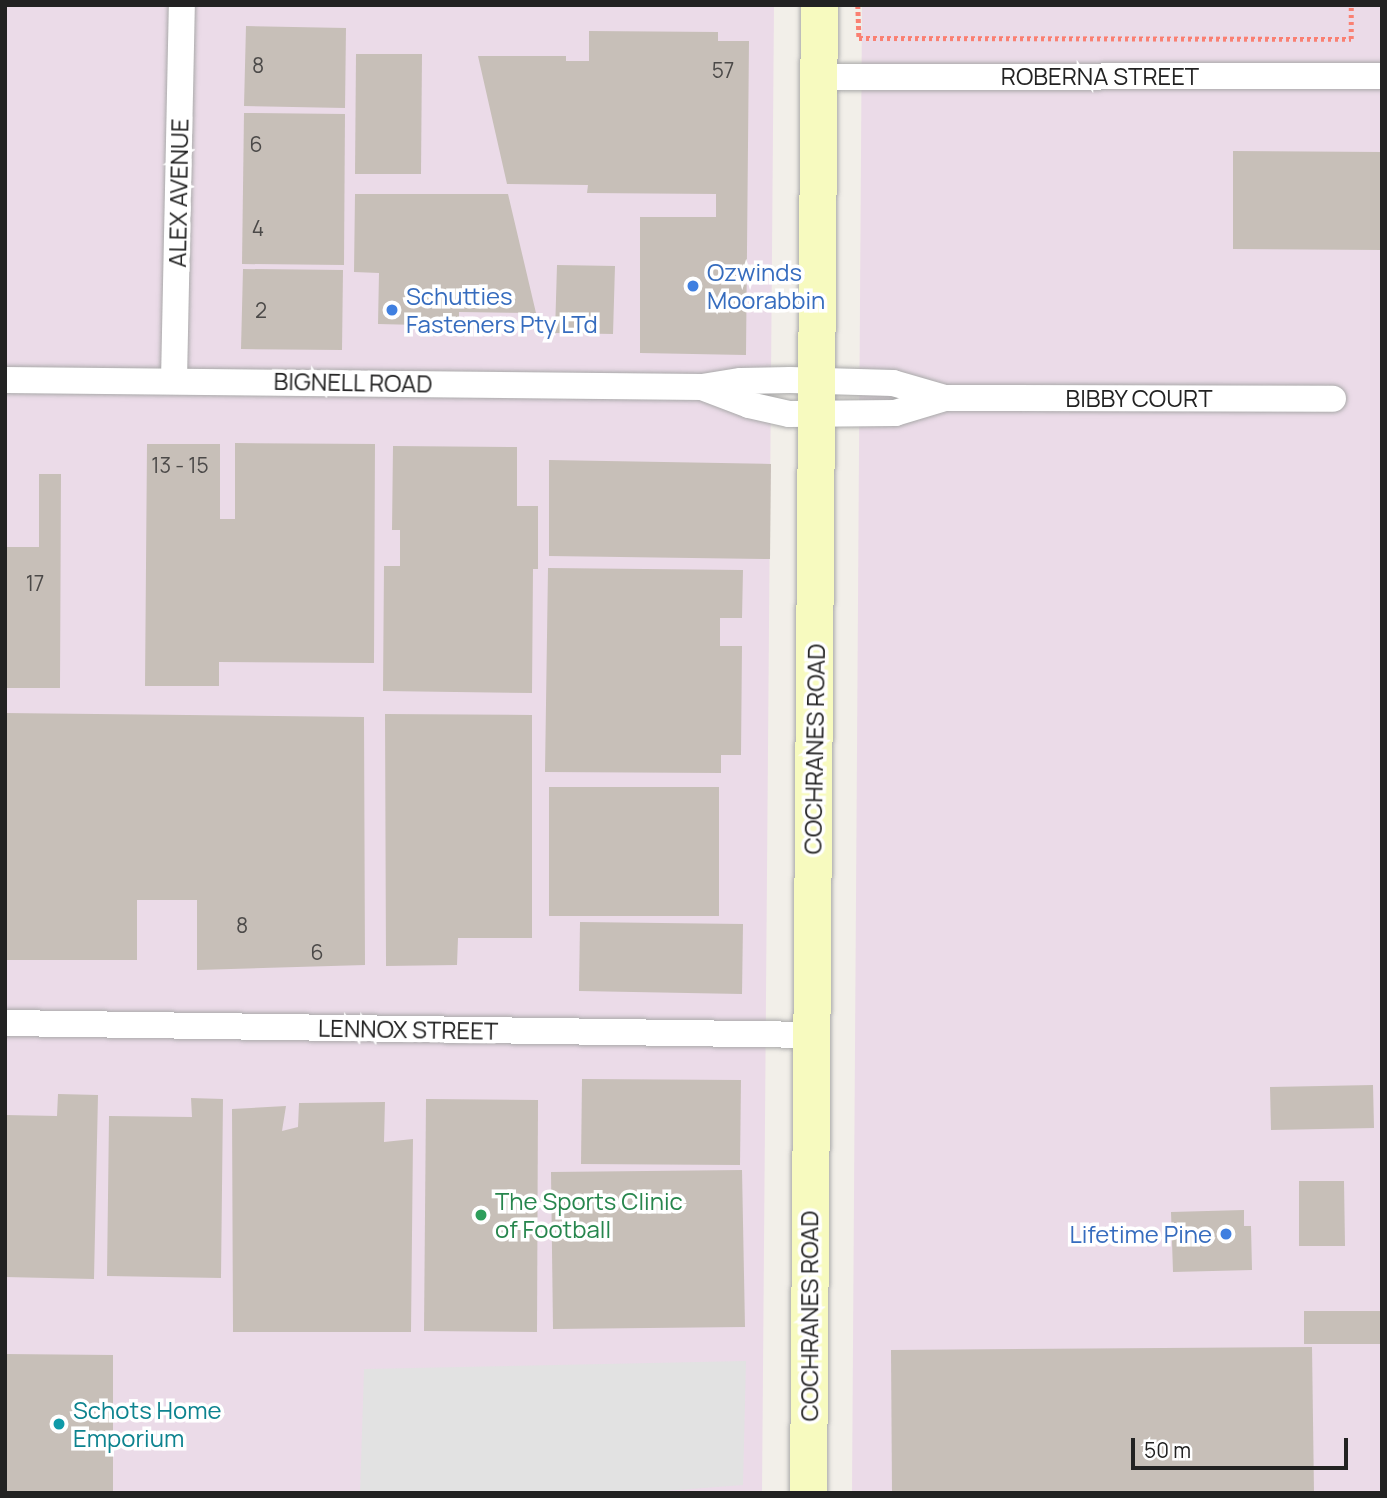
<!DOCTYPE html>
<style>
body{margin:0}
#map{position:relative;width:1387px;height:1498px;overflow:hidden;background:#f2efe9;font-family:Manrope,sans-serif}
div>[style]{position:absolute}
.industrial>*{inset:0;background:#ebdbe8}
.parking>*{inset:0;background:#e2e2e2}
.building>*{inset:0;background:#c7bfb8}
.path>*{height:4.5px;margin-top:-2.25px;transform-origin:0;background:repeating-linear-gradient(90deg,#fa8072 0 3.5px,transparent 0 7px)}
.roads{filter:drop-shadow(0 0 2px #a9a9a9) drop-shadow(0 0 2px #a9a9a9)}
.street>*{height:26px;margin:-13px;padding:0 13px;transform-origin:13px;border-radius:13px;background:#fff}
.secondary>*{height:37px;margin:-18.5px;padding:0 18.5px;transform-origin:18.5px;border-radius:18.5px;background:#f7fabf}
.dots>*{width:19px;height:19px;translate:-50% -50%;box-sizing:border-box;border:4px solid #fff;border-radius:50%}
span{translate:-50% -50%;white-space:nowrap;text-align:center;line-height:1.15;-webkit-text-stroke:7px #fff;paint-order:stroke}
.number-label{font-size:21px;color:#4b4948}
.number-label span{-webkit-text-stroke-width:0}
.street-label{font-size:24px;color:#222}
.shop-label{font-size:24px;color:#366cbe}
.left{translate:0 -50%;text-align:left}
.right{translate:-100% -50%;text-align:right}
.leisure-label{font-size:24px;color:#27864d}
.culture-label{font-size:24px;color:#0d838f}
.frame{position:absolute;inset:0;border:7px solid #222;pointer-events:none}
.scale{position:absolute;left:1131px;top:1438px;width:217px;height:32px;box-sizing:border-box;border:4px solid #222;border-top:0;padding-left:9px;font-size:21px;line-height:24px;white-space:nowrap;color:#222;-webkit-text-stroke:5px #fff;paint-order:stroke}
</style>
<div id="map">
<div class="industrial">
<i style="clip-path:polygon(5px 5px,774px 5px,762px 1493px,5px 1493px)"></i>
<i style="clip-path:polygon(862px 5px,1382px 5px,1382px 1493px,852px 1493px)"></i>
</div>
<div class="parking">
<i style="clip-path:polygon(746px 1361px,743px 1485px,638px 1493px,360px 1493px,364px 1369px)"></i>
</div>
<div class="building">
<i style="clip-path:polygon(246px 26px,346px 28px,345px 108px,244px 106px)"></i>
<i style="clip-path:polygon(589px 31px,718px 32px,718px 41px,749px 41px,746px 355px,640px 353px,640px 217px,716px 217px,716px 194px,587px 193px,588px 185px,507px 184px,478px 56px,566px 56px,566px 61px,589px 61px)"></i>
<i style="clip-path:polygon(356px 54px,422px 54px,421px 174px,355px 174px)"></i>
<i style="clip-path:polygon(244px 113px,345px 114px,344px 265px,242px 264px)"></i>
<i style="clip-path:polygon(1233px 151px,1382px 152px,1382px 250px,1233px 249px)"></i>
<i style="clip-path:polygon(355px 194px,508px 194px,536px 313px,459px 312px,459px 326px,378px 324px,379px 273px,354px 272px)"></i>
<i style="clip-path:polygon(557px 265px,615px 266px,613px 334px,555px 333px)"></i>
<i style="clip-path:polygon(243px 269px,343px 270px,342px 350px,241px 349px)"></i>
<i style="clip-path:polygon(235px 443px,375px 444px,374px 663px,219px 662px,219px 686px,145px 686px,147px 444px,220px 444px,220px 519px,235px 519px)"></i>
<i style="clip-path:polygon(393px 446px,517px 447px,517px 506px,538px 506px,538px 569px,533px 569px,532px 693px,383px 691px,384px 566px,400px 566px,400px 530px,392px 530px)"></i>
<i style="clip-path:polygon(549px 460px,771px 464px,770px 559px,549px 556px)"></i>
<i style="clip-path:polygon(39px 474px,61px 474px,60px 688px,5px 688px,5px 547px,39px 547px)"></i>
<i style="clip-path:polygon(548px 568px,743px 570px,742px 618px,720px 618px,720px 646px,742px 646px,741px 755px,721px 755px,721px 773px,545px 772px)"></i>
<i style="clip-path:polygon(5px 713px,364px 717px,365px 965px,197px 970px,197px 900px,137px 900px,137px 960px,5px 960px)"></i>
<i style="clip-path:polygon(385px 714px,532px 715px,532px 938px,458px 938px,457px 965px,386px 966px)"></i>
<i style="clip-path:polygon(549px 787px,719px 787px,719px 916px,549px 916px)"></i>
<i style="clip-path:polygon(580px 922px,743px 924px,742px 994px,579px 991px)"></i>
<i style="clip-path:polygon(582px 1079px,741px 1080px,740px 1165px,581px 1164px)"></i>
<i style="clip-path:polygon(1373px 1085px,1374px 1128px,1271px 1130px,1270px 1087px)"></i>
<i style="clip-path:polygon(58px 1094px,98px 1095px,94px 1279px,5px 1277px,5px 1115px,57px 1116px)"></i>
<i style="clip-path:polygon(191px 1098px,223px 1099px,221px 1278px,107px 1276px,109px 1116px,192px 1117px)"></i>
<i style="clip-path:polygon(426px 1099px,538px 1100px,537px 1332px,424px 1331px)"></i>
<i style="clip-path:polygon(385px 1102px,384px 1142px,413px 1139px,411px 1332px,233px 1332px,232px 1109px,286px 1106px,282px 1131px,298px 1127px,299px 1103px)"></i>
<i style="clip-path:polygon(742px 1170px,745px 1327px,553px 1329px,551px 1172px)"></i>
<i style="clip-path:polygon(1299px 1181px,1344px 1181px,1345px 1246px,1299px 1246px)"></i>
<i style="clip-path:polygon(1244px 1210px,1244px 1226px,1251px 1226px,1252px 1270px,1173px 1272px,1171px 1212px)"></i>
<i style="clip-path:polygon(1304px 1311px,1382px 1311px,1382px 1344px,1304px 1344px)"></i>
<i style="clip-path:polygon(1312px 1347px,1314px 1493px,892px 1493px,891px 1350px)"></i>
<i style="clip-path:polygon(5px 1354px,113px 1355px,113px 1493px,5px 1493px)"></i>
</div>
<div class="path">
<i style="left:858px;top:5px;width:33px;rotate:88deg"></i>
<i style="left:859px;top:38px;width:492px;rotate:0.1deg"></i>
<i style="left:1351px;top:39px;width:34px;rotate:-90deg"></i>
</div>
<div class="roads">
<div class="street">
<i style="left:818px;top:77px;width:564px;rotate:-0.1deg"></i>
<i style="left:5px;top:380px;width:697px;rotate:0.58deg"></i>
<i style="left:702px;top:387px;width:39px;rotate:-9deg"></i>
<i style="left:741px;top:381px;width:49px;rotate:-1.2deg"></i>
<i style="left:790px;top:380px;width:103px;rotate:1.7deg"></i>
<i style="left:893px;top:383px;width:54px;rotate:16.1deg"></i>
<i style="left:945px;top:398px;width:388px;rotate:0.1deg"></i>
<i style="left:174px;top:380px;width:375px;rotate:-88.8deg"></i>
<i style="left:702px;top:387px;width:50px;rotate:21deg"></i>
<i style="left:749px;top:405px;width:41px;rotate:12.7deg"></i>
<i style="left:789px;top:414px;width:106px;rotate:-0.5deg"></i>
<i style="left:895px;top:413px;width:52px;rotate:-16.7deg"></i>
<i style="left:5px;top:1023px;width:806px;rotate:0.85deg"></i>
</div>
<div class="secondary">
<i style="left:808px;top:1493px;width:1488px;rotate:-89.58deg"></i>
</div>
</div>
<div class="dots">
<i style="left:693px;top:286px;background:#3f7fe0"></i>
<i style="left:392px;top:310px;background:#3f7fe0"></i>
<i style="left:481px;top:1215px;background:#2e9e5b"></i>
<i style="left:1226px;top:1234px;background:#3f7fe0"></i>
<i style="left:59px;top:1424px;background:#0f9aa8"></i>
</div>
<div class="number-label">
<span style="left:258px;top:65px">8</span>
<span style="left:723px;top:70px">57</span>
<span style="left:256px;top:144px">6</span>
<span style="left:258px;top:228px">4</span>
<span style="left:261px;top:310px">2</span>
<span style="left:180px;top:465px">13 - 15</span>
<span style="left:35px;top:583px">17</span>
<span style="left:242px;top:925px">8</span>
<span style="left:317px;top:952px">6</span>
</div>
<div class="street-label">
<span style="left:1100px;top:76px">ROBERNA STREET</span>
<span style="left:178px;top:193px;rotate:-89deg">ALEX AVENUE</span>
<span style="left:353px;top:382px;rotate:1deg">BIGNELL ROAD</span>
<span style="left:1139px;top:398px">BIBBY COURT</span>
<span style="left:814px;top:749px;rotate:-89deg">COCHRANES ROAD</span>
<span style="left:408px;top:1029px;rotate:1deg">LENNOX STREET</span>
<span style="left:809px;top:1316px;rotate:-90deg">COCHRANES ROAD</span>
</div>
<div class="shop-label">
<span class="left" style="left:707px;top:286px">Ozwinds<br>Moorabbin</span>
<span class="left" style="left:406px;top:310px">Schutties<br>Fasteners Pty LTd</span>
<span class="right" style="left:1212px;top:1234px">Lifetime Pine</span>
</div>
<div class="leisure-label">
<span class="left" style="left:495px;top:1215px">The Sports Clinic<br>of Football</span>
</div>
<div class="culture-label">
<span class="left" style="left:73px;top:1424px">Schots Home<br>Emporium</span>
</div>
<div class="frame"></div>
<div class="scale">50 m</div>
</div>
